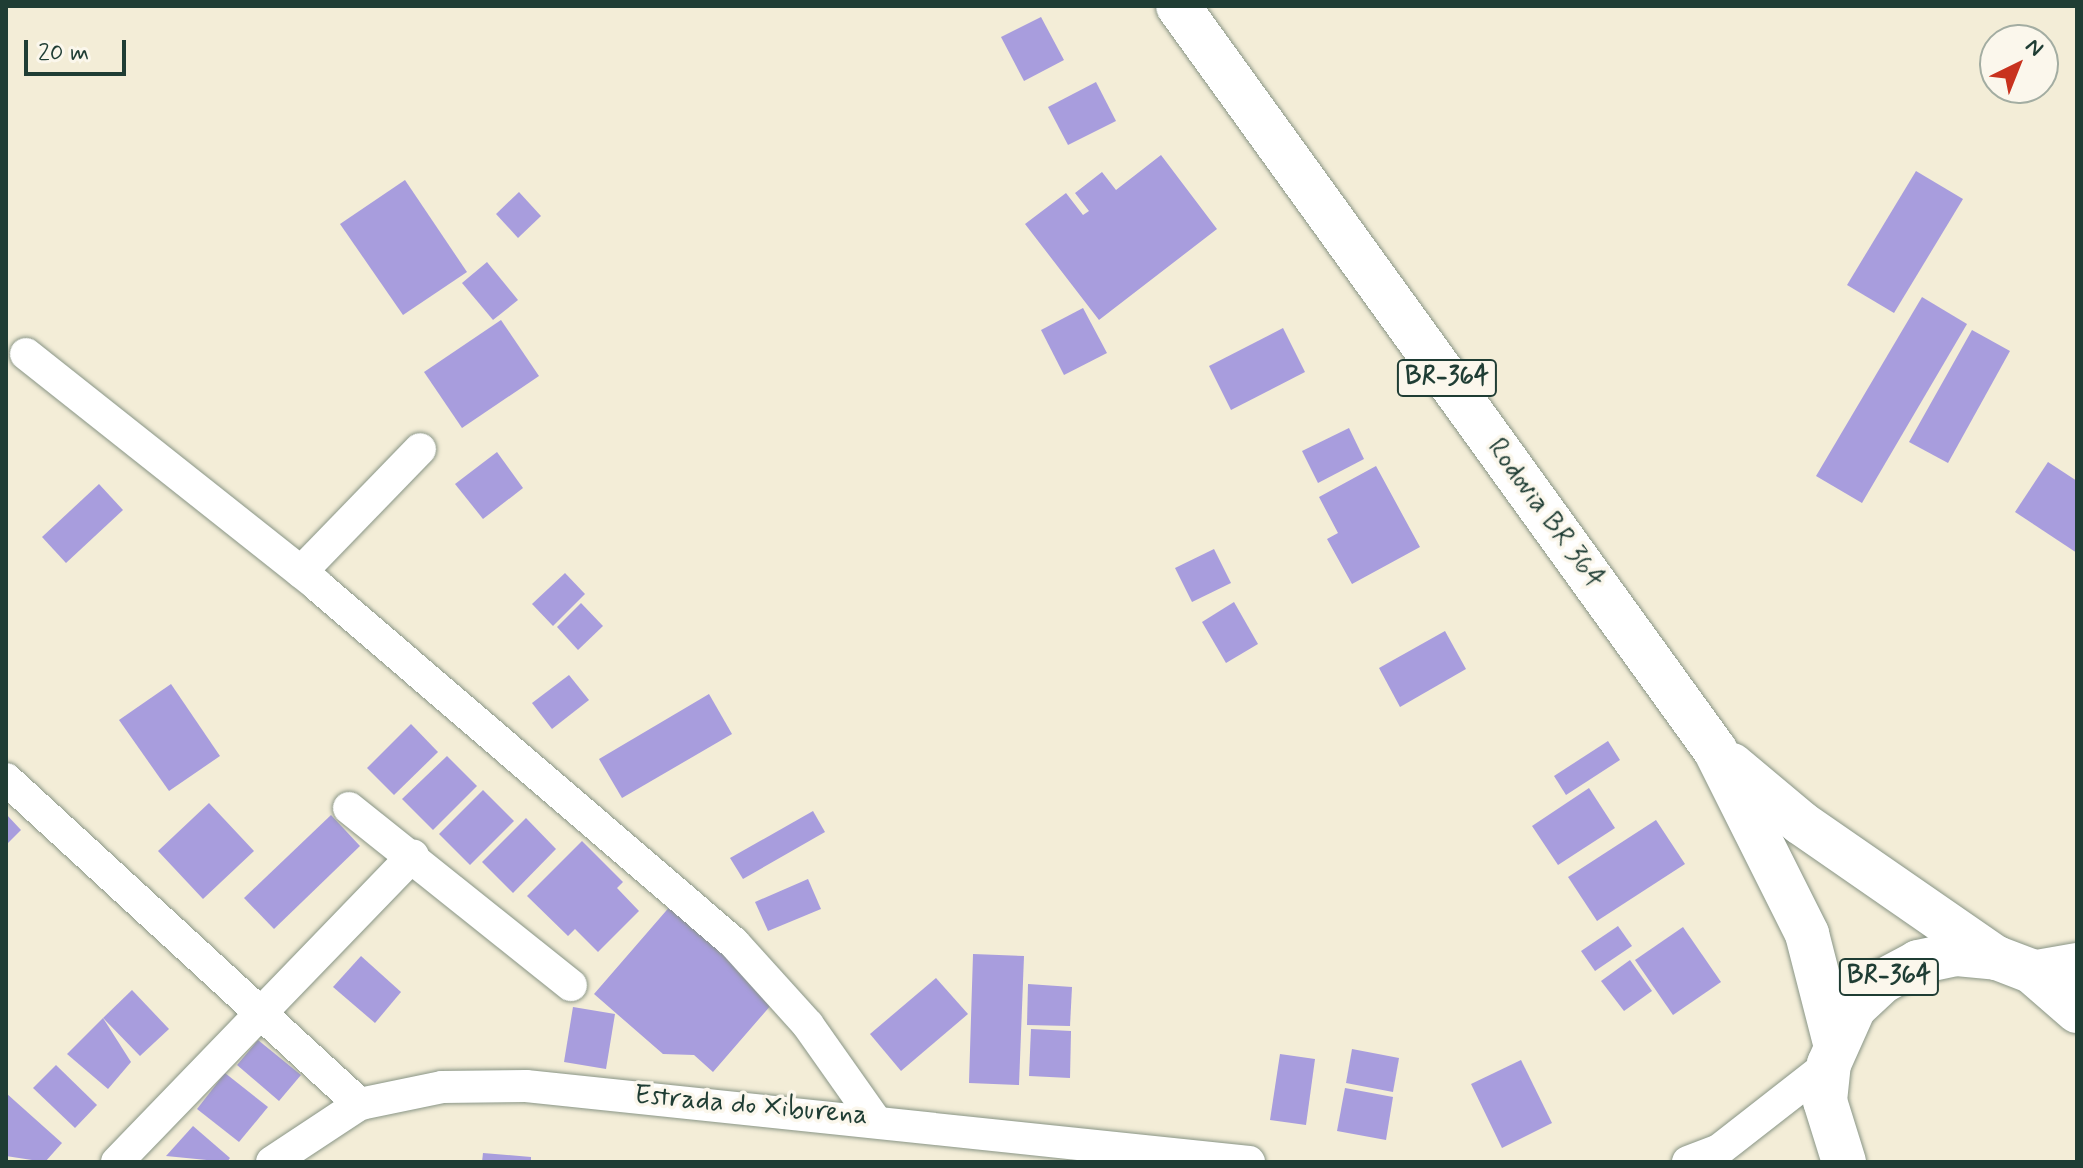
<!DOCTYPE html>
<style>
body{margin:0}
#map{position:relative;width:2083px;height:1168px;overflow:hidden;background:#f3edd7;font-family:Mynerve,sans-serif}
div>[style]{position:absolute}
.building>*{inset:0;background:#a89ddd}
.roads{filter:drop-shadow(0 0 2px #899586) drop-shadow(0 0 2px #899586)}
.minor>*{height:32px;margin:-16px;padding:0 16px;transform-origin:16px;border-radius:16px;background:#fff}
.tertiary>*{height:40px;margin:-20px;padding:0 20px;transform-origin:20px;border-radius:20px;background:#fff}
.primary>*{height:44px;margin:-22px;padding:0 22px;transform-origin:22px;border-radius:22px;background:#fff}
span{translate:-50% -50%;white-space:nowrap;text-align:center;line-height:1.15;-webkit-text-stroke:7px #fbf7ec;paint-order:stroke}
.shield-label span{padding:2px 6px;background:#fbf7ec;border:2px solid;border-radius:6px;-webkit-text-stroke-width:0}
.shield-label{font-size:26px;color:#1f3d34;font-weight:700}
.street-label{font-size:28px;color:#1f3d34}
.frame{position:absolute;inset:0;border:8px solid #1f3d34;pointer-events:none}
.north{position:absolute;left:1979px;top:24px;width:80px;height:80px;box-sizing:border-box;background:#fbf7ec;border:2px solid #a3ada2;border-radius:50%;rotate:43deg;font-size:22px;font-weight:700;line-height:32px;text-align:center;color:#1f3d34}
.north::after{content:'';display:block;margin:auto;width:28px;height:36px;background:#c8321e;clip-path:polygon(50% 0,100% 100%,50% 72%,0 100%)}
.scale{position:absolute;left:24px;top:40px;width:102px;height:36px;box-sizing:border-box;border:4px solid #1f3d34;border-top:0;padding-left:10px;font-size:24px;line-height:28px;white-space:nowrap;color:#1f3d34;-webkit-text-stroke:6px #fbf7ec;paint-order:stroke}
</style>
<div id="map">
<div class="building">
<i style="clip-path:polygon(1041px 17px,1064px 60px,1024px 81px,1001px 37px)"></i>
<i style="clip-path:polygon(1096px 82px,1116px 121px,1068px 145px,1048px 107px)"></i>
<i style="clip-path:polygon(1161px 155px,1217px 229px,1099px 320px,1025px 224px,1066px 193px,1083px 215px,1089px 211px,1075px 193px,1102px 172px,1116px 190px)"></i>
<i style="clip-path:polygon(1916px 171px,1963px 199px,1894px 313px,1847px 285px)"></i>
<i style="clip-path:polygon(405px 180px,467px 272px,403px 315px,340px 224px)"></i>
<i style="clip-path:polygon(519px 192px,541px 216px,518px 238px,496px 214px)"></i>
<i style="clip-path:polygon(487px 262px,518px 300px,493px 320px,462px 283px)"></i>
<i style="clip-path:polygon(1922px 297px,1967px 324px,1862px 503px,1816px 476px)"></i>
<i style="clip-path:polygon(1083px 308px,1107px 353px,1064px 375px,1041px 330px)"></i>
<i style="clip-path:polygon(501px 320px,539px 376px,462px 428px,424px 372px)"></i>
<i style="clip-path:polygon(1283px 328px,1305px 372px,1231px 410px,1209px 366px)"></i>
<i style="clip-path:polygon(1972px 330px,2010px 351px,1948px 463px,1909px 442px)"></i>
<i style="clip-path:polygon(1349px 428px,1364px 459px,1318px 483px,1302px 451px)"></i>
<i style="clip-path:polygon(497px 452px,523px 488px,483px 519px,455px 484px)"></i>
<i style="clip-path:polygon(2048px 462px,2077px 481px,2077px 553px,2015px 512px)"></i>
<i style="clip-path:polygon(1376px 466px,1420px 547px,1352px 584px,1327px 539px,1338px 533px,1319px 497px)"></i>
<i style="clip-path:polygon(99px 484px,123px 510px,66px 563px,42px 537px)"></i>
<i style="clip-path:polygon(1214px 549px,1231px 583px,1192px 602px,1175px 568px)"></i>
<i style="clip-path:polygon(565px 573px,585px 594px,553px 626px,532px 604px)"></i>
<i style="clip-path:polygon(1234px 602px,1258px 644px,1226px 663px,1202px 622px)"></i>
<i style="clip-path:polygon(581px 603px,603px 626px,578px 650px,557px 627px)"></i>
<i style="clip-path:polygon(1445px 631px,1466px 669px,1400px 707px,1379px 668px)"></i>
<i style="clip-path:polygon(569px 675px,589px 700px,552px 729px,532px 703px)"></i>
<i style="clip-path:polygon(171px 684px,220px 756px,169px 791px,119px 720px)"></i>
<i style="clip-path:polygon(709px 694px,732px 734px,622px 798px,599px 759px)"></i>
<i style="clip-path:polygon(411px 724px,438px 752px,394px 795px,367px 768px)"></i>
<i style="clip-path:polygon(1608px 741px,1620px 760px,1566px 795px,1554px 776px)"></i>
<i style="clip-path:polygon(447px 756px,477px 786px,433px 830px,402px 799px)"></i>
<i style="clip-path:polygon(1589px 788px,1615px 828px,1558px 865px,1532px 826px)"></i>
<i style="clip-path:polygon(483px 790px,514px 821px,470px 865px,439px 834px)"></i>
<i style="clip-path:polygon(209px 803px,254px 851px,203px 899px,158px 851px)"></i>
<i style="clip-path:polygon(813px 811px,825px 832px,743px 879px,730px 858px)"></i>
<i style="clip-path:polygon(6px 814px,21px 830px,6px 845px)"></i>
<i style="clip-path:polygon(331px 815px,360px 846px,274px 929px,244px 898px)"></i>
<i style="clip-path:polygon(526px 818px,556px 849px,513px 893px,482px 862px)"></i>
<i style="clip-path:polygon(1656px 820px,1685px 864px,1597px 921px,1568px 877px)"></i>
<i style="clip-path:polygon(582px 841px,623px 882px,617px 888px,639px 911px,598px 952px,575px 929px,568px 936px,527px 896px)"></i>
<i style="clip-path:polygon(808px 879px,821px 909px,768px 931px,755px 902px)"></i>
<i style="clip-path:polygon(672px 904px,778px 997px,713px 1072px,694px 1055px,663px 1054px,594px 994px)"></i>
<i style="clip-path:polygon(1618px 926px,1632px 946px,1595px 971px,1581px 951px)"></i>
<i style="clip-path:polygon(1683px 927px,1721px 982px,1673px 1015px,1635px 960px)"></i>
<i style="clip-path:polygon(973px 954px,1024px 956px,1019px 1085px,969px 1083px)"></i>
<i style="clip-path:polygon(361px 956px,401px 992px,375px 1023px,333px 987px)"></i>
<i style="clip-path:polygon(1630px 960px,1652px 991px,1624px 1011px,1601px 981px)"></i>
<i style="clip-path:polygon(936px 978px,968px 1014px,901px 1071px,870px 1034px)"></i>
<i style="clip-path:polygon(1028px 984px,1072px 987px,1070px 1026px,1027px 1025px)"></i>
<i style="clip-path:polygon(132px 990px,169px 1029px,140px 1056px,103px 1018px)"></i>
<i style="clip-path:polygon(573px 1007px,615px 1014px,606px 1069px,564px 1062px)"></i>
<i style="clip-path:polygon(103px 1018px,131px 1062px,108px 1089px,67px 1054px)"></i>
<i style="clip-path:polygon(1031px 1029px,1071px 1031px,1070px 1078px,1029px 1076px)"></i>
<i style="clip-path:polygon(258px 1040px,301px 1075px,279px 1101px,237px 1065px)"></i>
<i style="clip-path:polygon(1352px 1049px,1399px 1058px,1393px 1092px,1346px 1083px)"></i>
<i style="clip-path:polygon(1280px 1054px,1315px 1059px,1306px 1125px,1270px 1120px)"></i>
<i style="clip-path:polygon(1521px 1060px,1552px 1123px,1502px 1148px,1471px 1084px)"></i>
<i style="clip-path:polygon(56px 1065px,97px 1105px,75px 1128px,33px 1088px)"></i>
<i style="clip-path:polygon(225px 1073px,268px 1107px,239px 1142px,197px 1109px)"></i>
<i style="clip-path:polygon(1345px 1088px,1393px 1097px,1386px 1140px,1337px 1131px)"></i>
<i style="clip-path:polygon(6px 1093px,62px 1143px,45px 1162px,6px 1156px)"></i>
<i style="clip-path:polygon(193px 1126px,230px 1158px,227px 1162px,166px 1156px)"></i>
<i style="clip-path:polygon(483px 1153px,531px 1157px,531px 1162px,482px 1162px)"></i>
</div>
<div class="roads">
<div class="minor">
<i style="left:26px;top:354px;width:372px;rotate:38.4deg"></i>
<i style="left:317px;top:585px;width:550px;rotate:40.65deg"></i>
<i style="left:734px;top:943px;width:110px;rotate:47.9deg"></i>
<i style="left:808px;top:1025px;width:113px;rotate:54.8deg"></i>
<i style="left:301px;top:572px;width:171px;rotate:-45.9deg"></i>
<i style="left:6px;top:779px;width:481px;rotate:42.6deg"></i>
<i style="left:349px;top:808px;width:284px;rotate:38.6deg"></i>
<i style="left:117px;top:1162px;width:426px;rotate:-46deg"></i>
<i style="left:272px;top:1162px;width:105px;rotate:-33.4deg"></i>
<i style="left:360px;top:1104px;width:84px;rotate:-11.7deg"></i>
<i style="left:442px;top:1087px;width:84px;rotate:-0.7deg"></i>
<i style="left:526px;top:1086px;width:727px;rotate:6deg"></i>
<i style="left:1688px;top:1162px;width:33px;rotate:-21deg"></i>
<i style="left:1719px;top:1150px;width:140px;rotate:-38deg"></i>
</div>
<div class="tertiary">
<i style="left:2031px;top:971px;width:47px;rotate:-9.9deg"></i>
</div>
<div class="primary">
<i style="left:1178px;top:6px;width:918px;rotate:54.18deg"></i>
<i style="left:1715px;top:750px;width:206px;rotate:63.4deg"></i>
<i style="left:1807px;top:934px;width:113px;rotate:75.6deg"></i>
<i style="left:1732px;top:765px;width:90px;rotate:40deg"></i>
<i style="left:1801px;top:823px;width:237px;rotate:34.7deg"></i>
<i style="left:1844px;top:1162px;width:64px;rotate:-107.3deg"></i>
<i style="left:1825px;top:1101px;width:37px;rotate:-84deg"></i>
<i style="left:1829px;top:1064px;width:61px;rotate:-65.9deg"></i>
<i style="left:1854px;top:1008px;width:40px;rotate:-43deg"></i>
<i style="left:1883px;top:981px;width:40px;rotate:-28deg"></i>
<i style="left:1918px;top:962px;width:40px;rotate:-12deg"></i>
<i style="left:1957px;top:954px;width:40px;rotate:5.7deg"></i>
<i style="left:1997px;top:958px;width:36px;rotate:21deg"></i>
<i style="left:2031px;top:971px;width:61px;rotate:41deg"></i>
</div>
</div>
<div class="shield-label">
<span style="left:1447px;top:378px">BR-364</span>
<span style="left:1889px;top:977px">BR-364</span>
</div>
<div class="street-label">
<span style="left:1545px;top:514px;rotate:54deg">Rodovia BR 364</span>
<span style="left:751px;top:1106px;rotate:5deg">Estrada do Xiburena</span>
</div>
<div class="frame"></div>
<div class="north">N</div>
<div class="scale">20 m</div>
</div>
